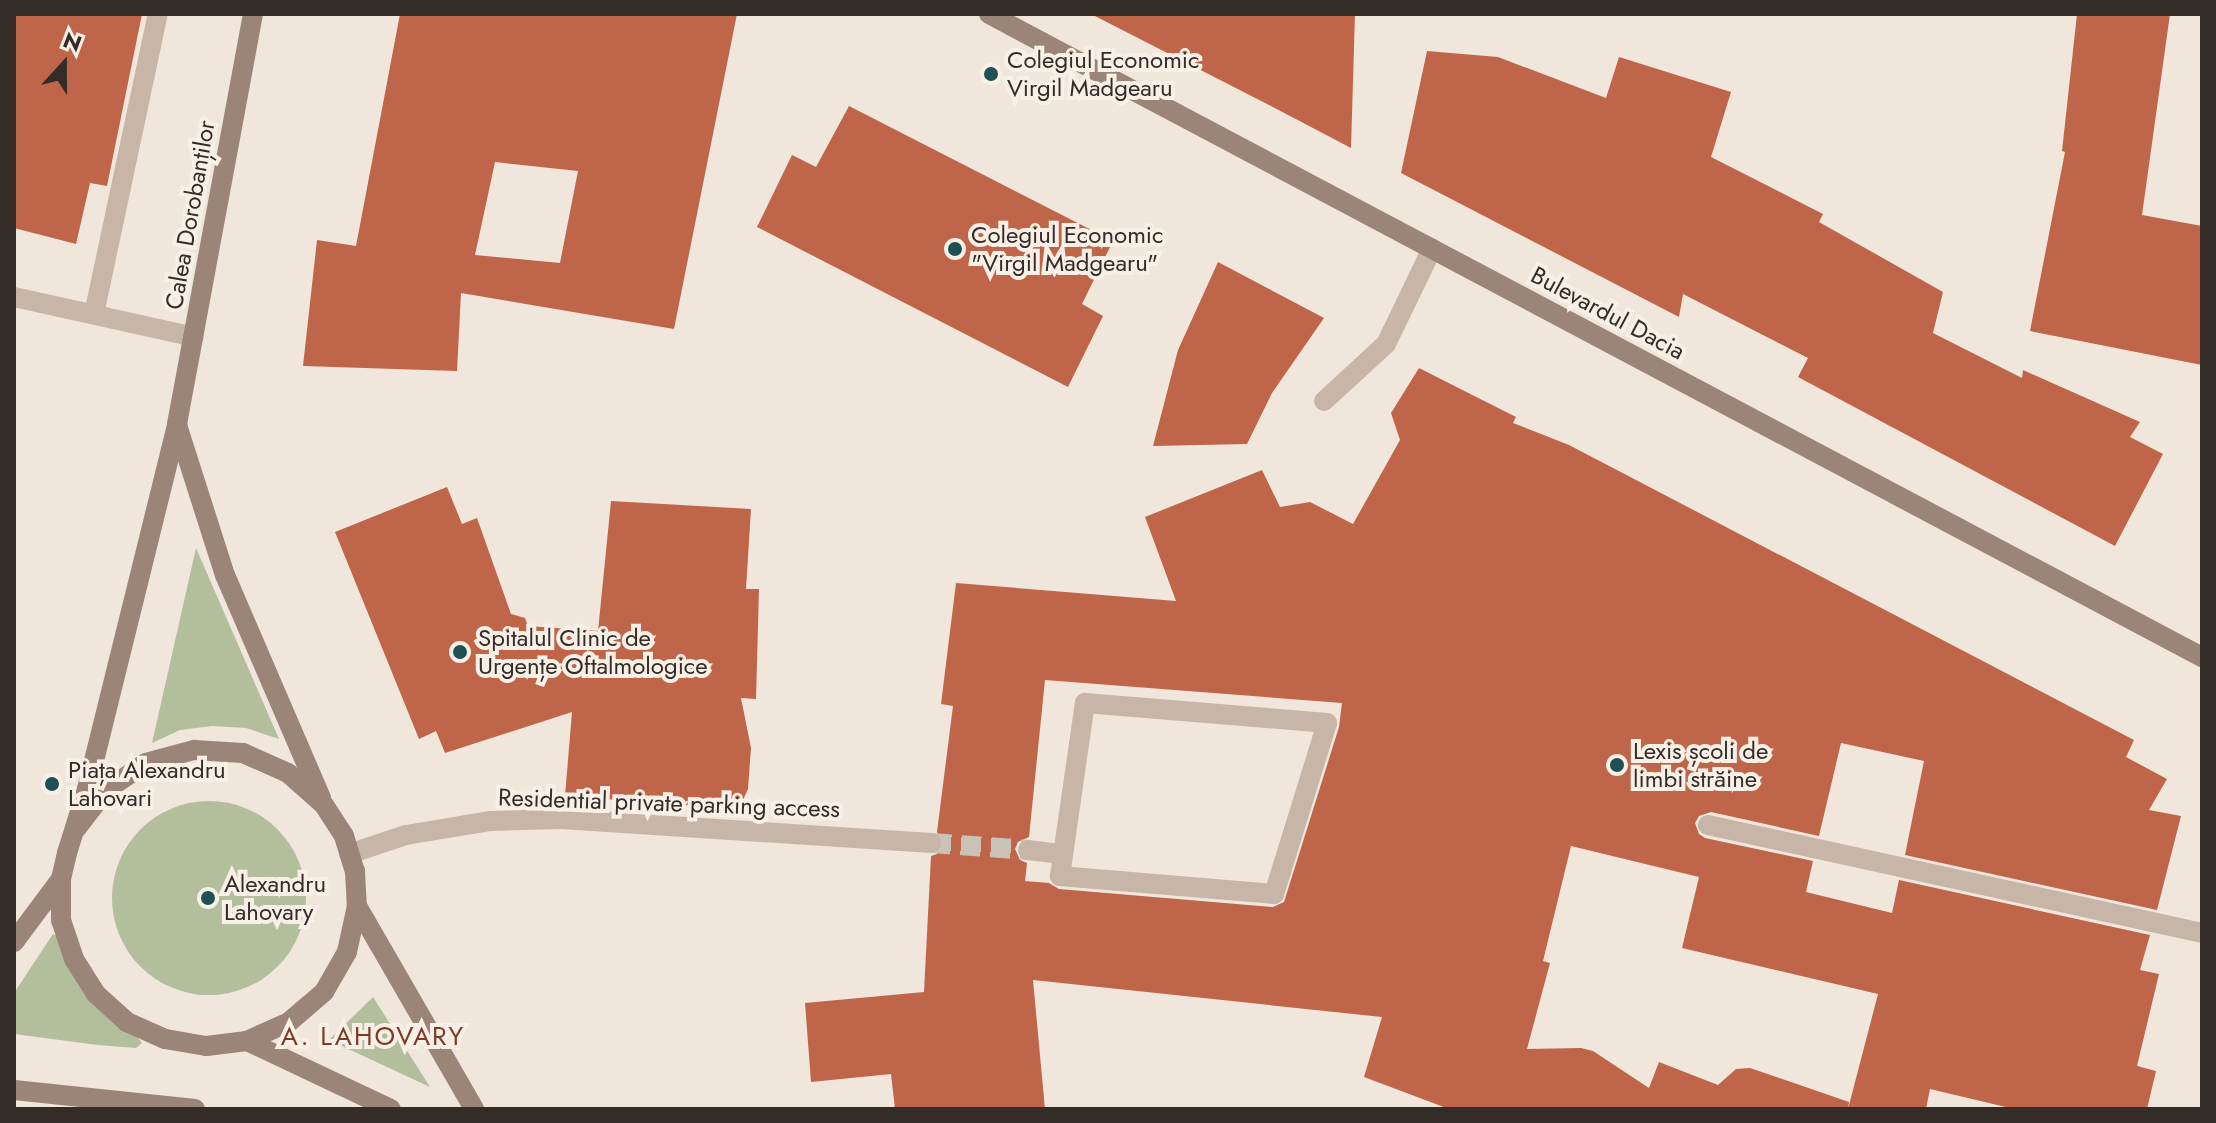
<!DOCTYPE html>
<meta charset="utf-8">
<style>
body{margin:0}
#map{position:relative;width:2216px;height:1123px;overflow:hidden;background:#f0e6db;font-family:Jost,sans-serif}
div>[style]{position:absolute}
.green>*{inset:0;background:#b3be9c}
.round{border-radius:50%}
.building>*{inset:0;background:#bf664a}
.street-tunnel>*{height:20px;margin-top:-10px;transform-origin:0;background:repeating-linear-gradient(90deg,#cac1b7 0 20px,transparent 0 30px)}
.lane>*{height:20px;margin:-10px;padding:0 10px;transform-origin:10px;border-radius:10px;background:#c7b6a7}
.street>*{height:20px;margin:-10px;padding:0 10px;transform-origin:10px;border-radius:10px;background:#c7b6a7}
.secondary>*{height:20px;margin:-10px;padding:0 10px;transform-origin:10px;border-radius:10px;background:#9b8579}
.dots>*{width:22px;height:22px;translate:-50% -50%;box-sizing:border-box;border:4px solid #f8f0e7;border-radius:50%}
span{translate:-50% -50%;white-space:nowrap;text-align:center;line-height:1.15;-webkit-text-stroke:8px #f8f0e7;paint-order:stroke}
.poi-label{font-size:24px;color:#342c27}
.left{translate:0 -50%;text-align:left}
.street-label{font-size:24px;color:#342c27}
.neighbourhood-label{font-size:26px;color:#7f3a25;letter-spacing:2px}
.frame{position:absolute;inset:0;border:16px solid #342c27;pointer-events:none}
.north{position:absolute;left:24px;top:24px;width:80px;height:80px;-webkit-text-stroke:6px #f8f0e7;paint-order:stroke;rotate:21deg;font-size:22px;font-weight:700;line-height:32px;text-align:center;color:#342c27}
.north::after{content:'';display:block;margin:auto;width:28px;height:36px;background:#342c27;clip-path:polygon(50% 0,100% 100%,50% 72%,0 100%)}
</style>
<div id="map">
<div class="green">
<i style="clip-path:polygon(196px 548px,279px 739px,246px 728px,212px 726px,180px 730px,152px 743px)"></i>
<i class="round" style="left:112px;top:801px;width:194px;height:194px"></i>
<i style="clip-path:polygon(53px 934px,63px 939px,142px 1043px,136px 1048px,98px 1045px,14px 1034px,14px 993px)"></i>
<i style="clip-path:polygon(373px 997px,430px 1087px,329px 1040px)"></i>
</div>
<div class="building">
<i style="clip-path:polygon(14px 14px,142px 14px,107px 186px,90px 183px,76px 244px,14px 228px)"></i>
<i style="clip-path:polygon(evenodd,400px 14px,737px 14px,674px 329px,461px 293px,457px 371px,303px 366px,317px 240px,356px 246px,400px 14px,495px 162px,578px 171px,560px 263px,475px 255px,495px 162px)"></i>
<i style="clip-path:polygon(1091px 14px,1355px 14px,1351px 148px,1269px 105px)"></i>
<i style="clip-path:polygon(2077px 14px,2170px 14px,2142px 215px,2202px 226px,2202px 365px,2030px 331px,2065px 152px,2062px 151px)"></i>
<i style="clip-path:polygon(1427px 51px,1498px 57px,1606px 98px,1619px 57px,1731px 92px,1711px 157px,1823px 214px,1819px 222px,1943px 292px,1933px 333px,2022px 378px,2023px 370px,2140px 422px,2130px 437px,2163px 454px,2115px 546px,1798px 377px,1808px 358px,1683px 294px,1679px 317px,1401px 173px)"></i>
<i style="clip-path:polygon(849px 106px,1113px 241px,1082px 304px,1103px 316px,1068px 387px,757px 227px,792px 155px,816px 167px)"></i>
<i style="clip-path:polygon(1218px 262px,1324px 318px,1272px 393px,1247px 444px,1153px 446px,1178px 350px)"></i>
<i style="clip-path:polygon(evenodd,1419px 368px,1516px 417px,1513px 423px,1569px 445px,2134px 740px,2126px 757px,2167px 779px,2149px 810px,2181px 816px,2157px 910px,1905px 855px,1924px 761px,1841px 743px,1819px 836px,1711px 812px,1699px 816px,1695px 823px,1699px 834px,1705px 838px,1813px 861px,1806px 892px,1892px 913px,1899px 880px,2150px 935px,2140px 970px,2159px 974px,2137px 1066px,2156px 1071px,2147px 1109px,2014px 1109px,1930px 1089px,1926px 1109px,1848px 1109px,1878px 994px,1682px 948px,1699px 877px,1571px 846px,1543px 961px,1550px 963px,1527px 1049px,1581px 1048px,1593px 1051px,1649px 1088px,1659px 1062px,1718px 1085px,1736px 1069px,1750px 1068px,1849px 1102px,1848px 1109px,1449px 1109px,1364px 1077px,1382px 1017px,1033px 980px,1045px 1109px,895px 1109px,891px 1074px,811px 1082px,805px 1003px,924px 992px,931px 856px,937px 854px,944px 845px,937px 832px,953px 706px,941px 704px,956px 583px,1176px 601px,1145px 517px,1262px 470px,1280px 507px,1310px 502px,1353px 524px,1400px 440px,1391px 413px,1419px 368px,1045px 680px,1342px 703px,1339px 727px,1284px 902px,1273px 907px,1059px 889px,1049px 883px,1025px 881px,1027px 863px,1020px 860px,1015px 849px,1018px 842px,1029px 837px,1045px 680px)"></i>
<i style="clip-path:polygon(447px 487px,462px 524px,477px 518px,511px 614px,525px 618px,528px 626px,598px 631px,611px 501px,751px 509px,746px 589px,759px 589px,756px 699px,741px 698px,751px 748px,748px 789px,739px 809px,565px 796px,572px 712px,445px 753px,436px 731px,419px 739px,335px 532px)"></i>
</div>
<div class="street-tunnel">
<i style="left:931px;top:843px;width:97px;rotate:4.1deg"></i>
</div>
<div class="lane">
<i style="left:94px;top:314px;width:307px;rotate:-78deg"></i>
<i style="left:1708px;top:825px;width:506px;rotate:12.33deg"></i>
</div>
<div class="street">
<i style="left:14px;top:297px;width:184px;rotate:12.5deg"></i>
<i style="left:1324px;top:401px;width:84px;rotate:-42.6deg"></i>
<i style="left:1386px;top:344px;width:106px;rotate:-64.2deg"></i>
<i style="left:1085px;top:703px;width:243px;rotate:4.7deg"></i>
<i style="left:1327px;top:723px;width:179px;rotate:107.2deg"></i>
<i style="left:1274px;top:894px;width:215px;rotate:-175.2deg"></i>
<i style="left:1060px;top:876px;width:175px;rotate:-81.8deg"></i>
<i style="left:1028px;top:850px;width:34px;rotate:7deg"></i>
<i style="left:349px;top:854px;width:60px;rotate:-18.4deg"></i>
<i style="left:406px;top:835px;width:86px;rotate:-9.4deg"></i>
<i style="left:491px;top:821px;width:70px;rotate:-1.6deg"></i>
<i style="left:561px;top:819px;width:371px;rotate:3.7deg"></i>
</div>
<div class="secondary">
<i style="left:989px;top:14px;width:1373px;rotate:27.93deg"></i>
<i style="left:177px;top:425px;width:157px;rotate:72.3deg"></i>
<i style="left:225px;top:575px;width:243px;rotate:66.7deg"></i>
<i style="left:76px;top:829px;width:49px;rotate:-52.4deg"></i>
<i style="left:106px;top:790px;width:48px;rotate:-34deg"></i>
<i style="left:146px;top:763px;width:50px;rotate:-15.2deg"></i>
<i style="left:194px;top:750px;width:49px;rotate:3.5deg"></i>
<i style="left:243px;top:753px;width:49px;rotate:24deg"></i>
<i style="left:288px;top:773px;width:48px;rotate:41.6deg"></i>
<i style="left:324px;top:805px;width:37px;rotate:57deg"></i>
<i style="left:344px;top:836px;width:37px;rotate:73deg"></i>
<i style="left:355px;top:871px;width:35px;rotate:87deg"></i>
<i style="left:357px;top:906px;width:47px;rotate:102.3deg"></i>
<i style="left:347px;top:952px;width:46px;rotate:119.9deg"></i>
<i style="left:324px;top:992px;width:46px;rotate:139.4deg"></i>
<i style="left:289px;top:1022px;width:46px;rotate:155.7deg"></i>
<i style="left:247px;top:1041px;width:41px;rotate:173deg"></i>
<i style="left:206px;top:1046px;width:42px;rotate:-170.3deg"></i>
<i style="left:165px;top:1039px;width:42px;rotate:-155.9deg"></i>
<i style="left:127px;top:1022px;width:42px;rotate:-137.9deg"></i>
<i style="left:96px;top:994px;width:41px;rotate:-122.2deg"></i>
<i style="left:74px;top:959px;width:41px;rotate:-108.4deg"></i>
<i style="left:61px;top:920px;width:41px;rotate:-90deg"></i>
<i style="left:61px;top:879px;width:27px;rotate:-77deg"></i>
<i style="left:67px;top:853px;width:67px;rotate:-72.6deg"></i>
<i style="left:87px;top:789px;width:376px;rotate:-76.1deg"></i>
<i style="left:177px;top:424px;width:417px;rotate:-79.5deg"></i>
<i style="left:357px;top:906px;width:234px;rotate:60deg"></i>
<i style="left:14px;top:942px;width:79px;rotate:-53.3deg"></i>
<i style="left:247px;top:1041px;width:159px;rotate:25.3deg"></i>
<i style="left:14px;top:1090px;width:182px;rotate:6deg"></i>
</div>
<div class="dots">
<i style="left:991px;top:74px;background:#1f5054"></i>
<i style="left:955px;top:249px;background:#1f5054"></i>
<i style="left:460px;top:652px;background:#1f5054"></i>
<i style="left:1617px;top:765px;background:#1f5054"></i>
<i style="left:52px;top:784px;background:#1f5054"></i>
<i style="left:208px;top:898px;background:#1f5054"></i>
</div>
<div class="poi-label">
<span class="left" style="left:1007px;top:74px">Colegiul Economic<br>Virgil Madgearu</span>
<span class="left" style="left:971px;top:249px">Colegiul Economic<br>"Virgil Madgearu"</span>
<span class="left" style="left:478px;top:652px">Spitalul Clinic de<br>Urgențe Oftalmologice</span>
<span class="left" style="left:1633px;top:765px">Lexis școli de<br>limbi străine</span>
<span class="left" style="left:68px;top:784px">Piața Alexandru<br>Lahovari</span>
<span class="left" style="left:224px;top:898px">Alexandru<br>Lahovary</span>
</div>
<div class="street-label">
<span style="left:190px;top:215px;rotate:-80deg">Calea Dorobanților</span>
<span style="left:1608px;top:313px;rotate:28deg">Bulevardul Dacia</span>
<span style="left:669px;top:803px;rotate:2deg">Residential private parking access</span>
</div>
<div class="neighbourhood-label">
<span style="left:373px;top:1037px">A. LAHOVARY</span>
</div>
<div class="frame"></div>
<div class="north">N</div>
</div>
